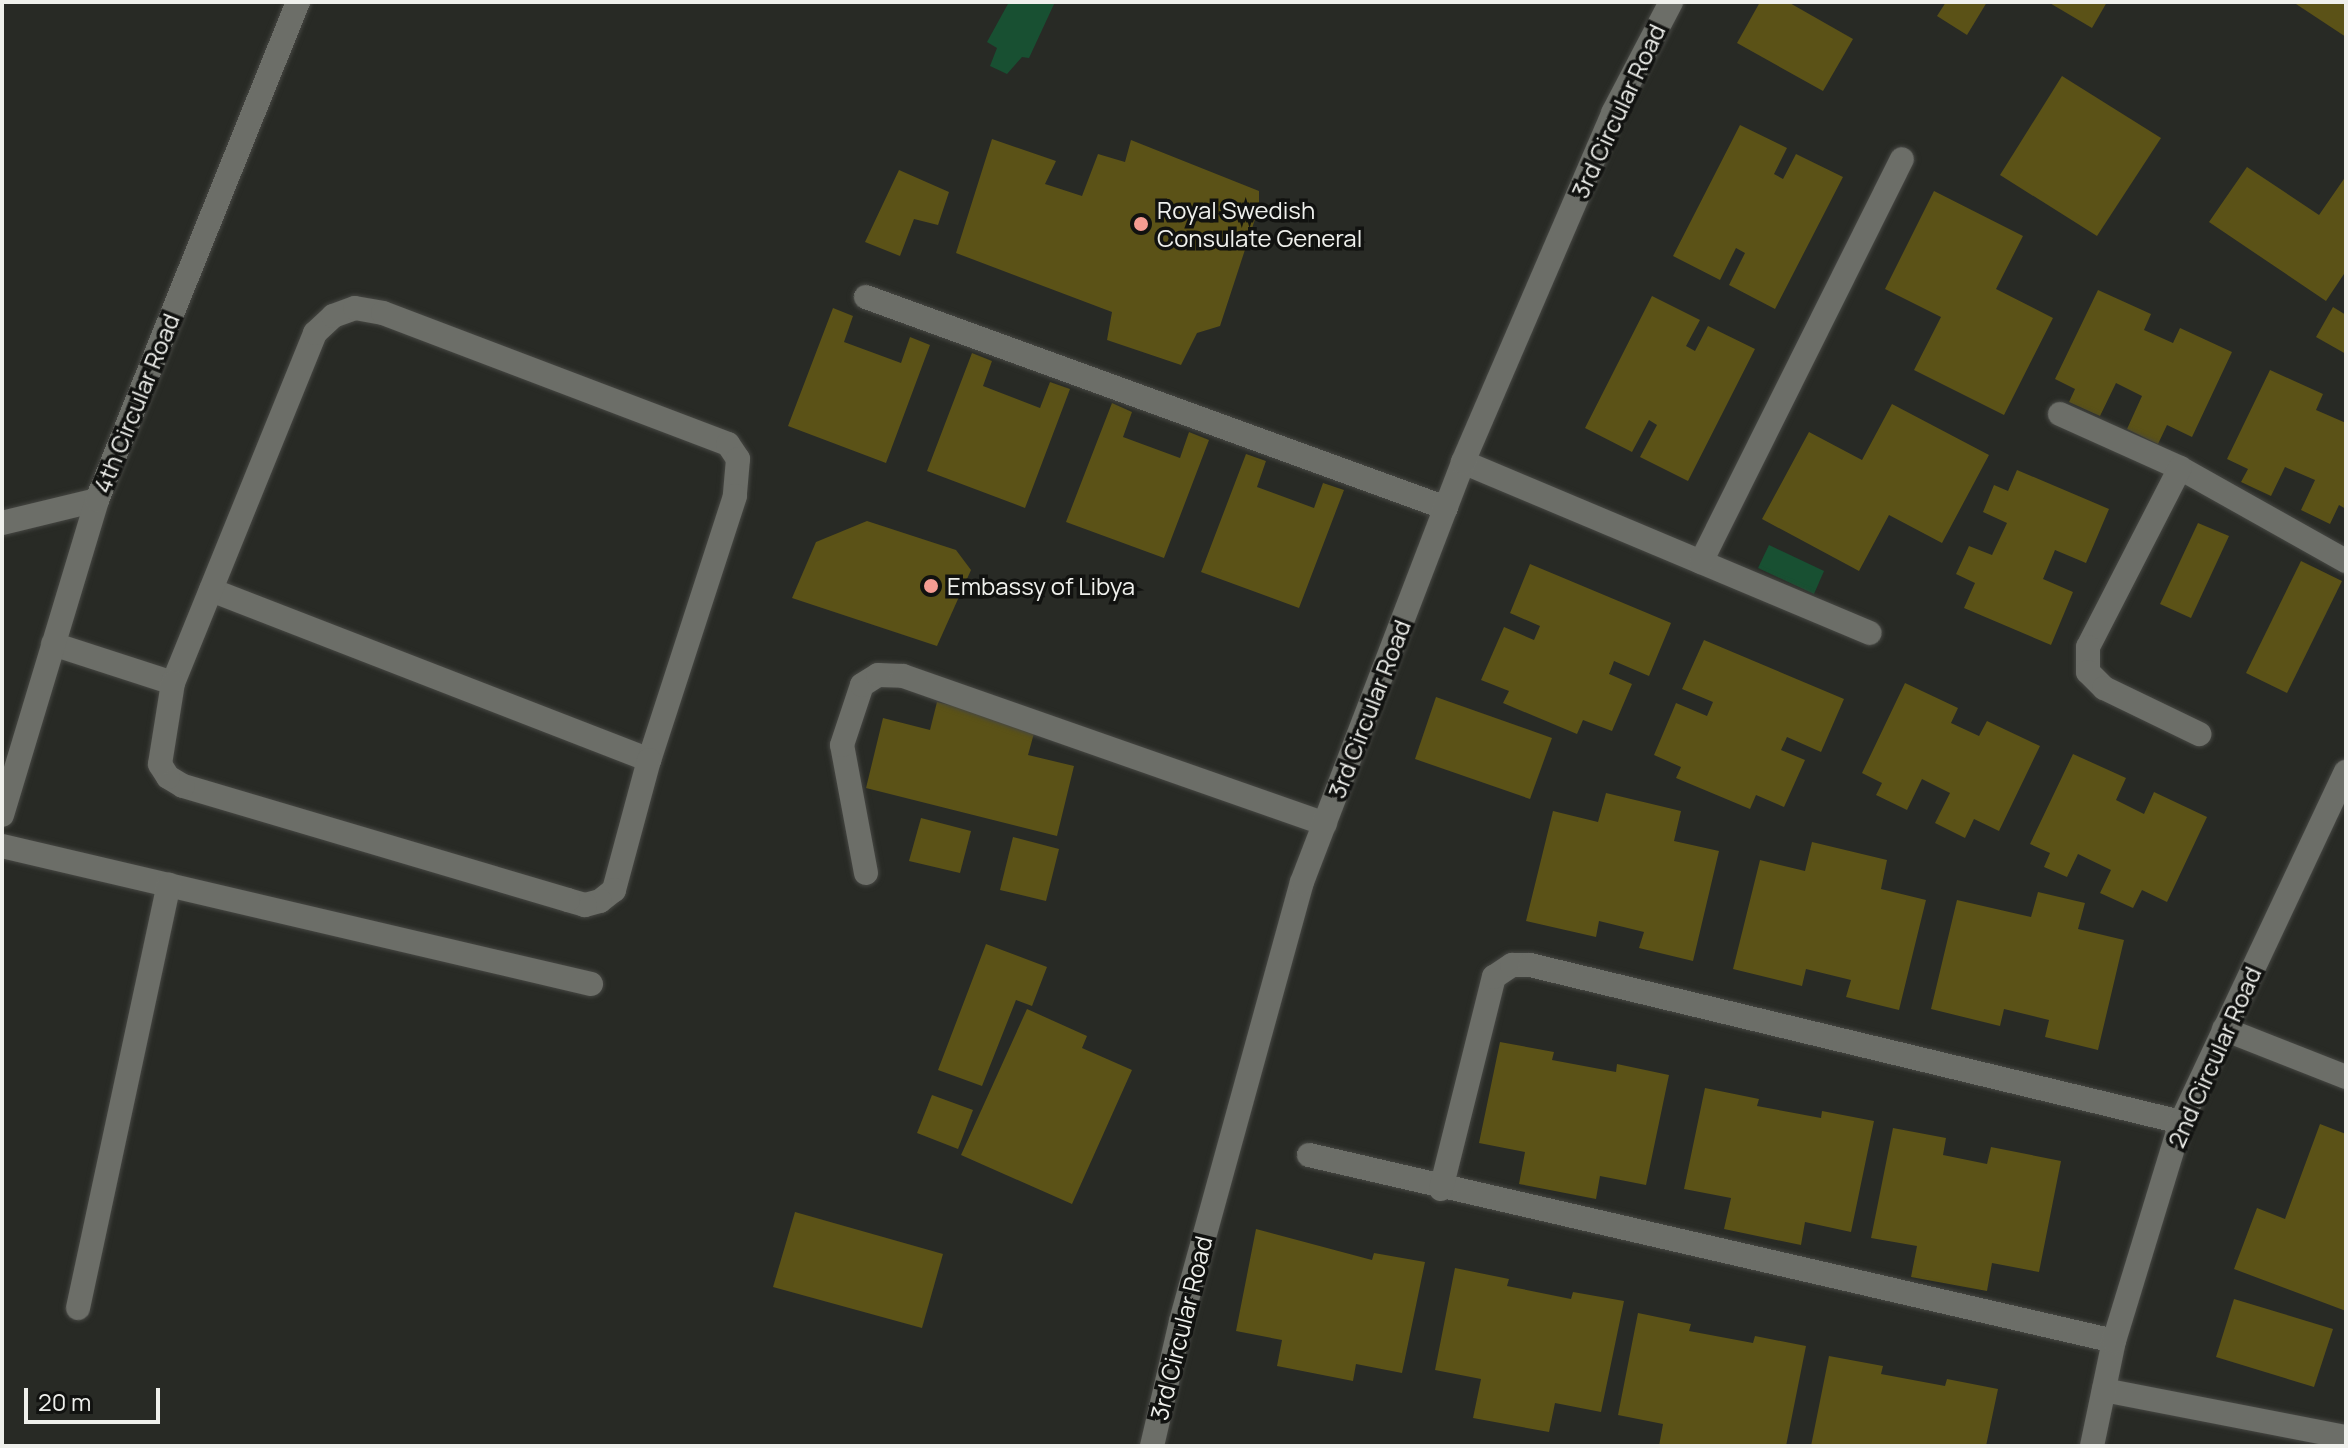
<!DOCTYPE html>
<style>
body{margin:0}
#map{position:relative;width:2348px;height:1448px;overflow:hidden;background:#282a25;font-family:Manrope,sans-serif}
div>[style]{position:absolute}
.water>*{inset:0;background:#185032}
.building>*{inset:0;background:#5b5217}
.roads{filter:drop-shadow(0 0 2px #464743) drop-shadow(0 0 2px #464743)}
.service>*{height:24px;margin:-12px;padding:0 12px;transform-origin:12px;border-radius:12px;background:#6c6e68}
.minor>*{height:24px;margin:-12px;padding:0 12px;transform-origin:12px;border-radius:12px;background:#6c6e68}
.tertiary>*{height:24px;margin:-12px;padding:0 12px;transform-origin:12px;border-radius:12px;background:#6c6e68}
.dots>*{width:22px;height:22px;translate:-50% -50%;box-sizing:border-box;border:4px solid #111210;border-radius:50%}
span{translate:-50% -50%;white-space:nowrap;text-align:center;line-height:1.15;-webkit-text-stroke:7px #111210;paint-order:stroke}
.street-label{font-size:24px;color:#eff0ec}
.poi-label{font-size:24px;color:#eff0ec}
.left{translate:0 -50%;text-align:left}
.frame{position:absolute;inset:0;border:4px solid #eff0ec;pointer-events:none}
.scale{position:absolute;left:24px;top:1388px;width:136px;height:36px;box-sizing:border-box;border:4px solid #eff0ec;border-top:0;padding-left:10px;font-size:24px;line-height:28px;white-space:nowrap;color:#eff0ec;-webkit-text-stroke:6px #111210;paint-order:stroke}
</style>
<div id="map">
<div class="water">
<i style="clip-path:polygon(1009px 2px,1055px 2px,1029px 58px,1022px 57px,1007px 74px,990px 66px,997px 48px,987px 42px)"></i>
<i style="clip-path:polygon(1769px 545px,1824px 571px,1814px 594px,1758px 568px)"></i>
</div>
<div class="building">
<i style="clip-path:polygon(1760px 2px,1788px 2px,1853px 39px,1823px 91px,1737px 43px)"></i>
<i style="clip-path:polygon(1946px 2px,1987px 2px,1967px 35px,1937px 16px)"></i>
<i style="clip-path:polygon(2048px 2px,2107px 2px,2092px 28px)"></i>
<i style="clip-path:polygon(2293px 2px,2346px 2px,2346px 37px)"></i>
<i style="clip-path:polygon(2062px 76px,2161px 138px,2097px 236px,2000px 175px)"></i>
<i style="clip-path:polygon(1740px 125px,1787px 148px,1774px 174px,1783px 179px,1796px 154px,1843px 177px,1775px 309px,1729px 285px,1745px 253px,1736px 248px,1720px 280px,1673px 256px)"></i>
<i style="clip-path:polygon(992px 139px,1056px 161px,1045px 184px,1082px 196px,1098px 154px,1125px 162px,1131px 140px,1259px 191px,1259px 207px,1220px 326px,1197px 333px,1181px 365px,1107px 340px,1112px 312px,956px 253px)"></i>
<i style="clip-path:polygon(2247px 167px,2319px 215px,2346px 176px,2346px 271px,2326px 301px,2209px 222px)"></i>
<i style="clip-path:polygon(899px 170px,949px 192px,938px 225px,914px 219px,900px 256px,865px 242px)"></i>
<i style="clip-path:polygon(1934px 191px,2023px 236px,1996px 289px,2053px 318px,2004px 415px,1914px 370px,1941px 317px,1885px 289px)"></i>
<i style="clip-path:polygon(2098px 290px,2151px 314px,2144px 330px,2173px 343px,2180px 328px,2232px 352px,2192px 437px,2167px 425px,2158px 444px,2127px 429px,2142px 396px,2116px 383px,2100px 416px,2069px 402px,2075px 389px,2055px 379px)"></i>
<i style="clip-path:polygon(1652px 296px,1700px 320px,1686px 346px,1695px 351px,1708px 326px,1755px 349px,1688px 481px,1640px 457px,1657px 425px,1649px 420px,1632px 452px,1585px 428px)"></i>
<i style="clip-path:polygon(2333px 307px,2346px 315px,2346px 354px,2316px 337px)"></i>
<i style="clip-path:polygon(833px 308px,853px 316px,844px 342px,901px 363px,910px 337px,930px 345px,886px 463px,788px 426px)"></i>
<i style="clip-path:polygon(972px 353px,992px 361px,983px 386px,1040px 408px,1050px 382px,1070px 389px,1025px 508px,927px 471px)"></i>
<i style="clip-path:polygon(2270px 370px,2323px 394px,2316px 410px,2346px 423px,2346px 509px,2339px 505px,2330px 524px,2301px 510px,2315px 480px,2285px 467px,2271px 496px,2241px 482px,2248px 469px,2227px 459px)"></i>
<i style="clip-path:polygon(1112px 403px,1132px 412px,1123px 437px,1180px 458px,1189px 432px,1209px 440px,1164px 558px,1066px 522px)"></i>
<i style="clip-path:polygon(1892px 404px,1989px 455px,1942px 543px,1889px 515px,1859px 571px,1762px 519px,1809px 432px,1862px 460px)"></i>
<i style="clip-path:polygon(1246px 454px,1266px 461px,1257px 487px,1314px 508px,1323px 483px,1344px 490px,1299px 608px,1201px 572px)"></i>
<i style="clip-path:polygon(2017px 470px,2109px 509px,2086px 563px,2055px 550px,2043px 579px,2073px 592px,2051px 645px,1964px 608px,1975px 583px,1956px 574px,1969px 546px,1992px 555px,2007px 523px,1983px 512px,1994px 485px,2008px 491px)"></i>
<i style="clip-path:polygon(867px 521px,956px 550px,971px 570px,937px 646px,792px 598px,816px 542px)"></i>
<i style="clip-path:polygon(2198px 523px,2229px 536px,2191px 618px,2160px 604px)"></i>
<i style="clip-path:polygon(2301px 561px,2342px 581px,2287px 693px,2246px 673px)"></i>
<i style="clip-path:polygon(1530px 564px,1671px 623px,1649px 676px,1614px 661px,1609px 674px,1632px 684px,1612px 731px,1583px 720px,1577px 734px,1503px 703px,1509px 691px,1481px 680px,1504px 627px,1534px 640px,1540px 626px,1510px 613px)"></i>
<i style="clip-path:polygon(1704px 640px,1844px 699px,1821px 752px,1787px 737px,1781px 750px,1805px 760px,1784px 807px,1756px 795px,1750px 809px,1676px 778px,1681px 767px,1654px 755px,1676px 703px,1707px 716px,1713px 702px,1682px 689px)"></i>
<i style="clip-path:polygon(1905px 683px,1958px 708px,1951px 723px,1979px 736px,1987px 721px,2040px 746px,1999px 831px,1974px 819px,1965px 838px,1935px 823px,1950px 793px,1922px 779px,1907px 810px,1876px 795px,1882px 783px,1862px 773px)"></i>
<i style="clip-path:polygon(1436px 697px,1552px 738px,1530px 799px,1415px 759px)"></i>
<i style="clip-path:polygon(937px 702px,1036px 726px,1028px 755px,1074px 766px,1057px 836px,866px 788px,883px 718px,930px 730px)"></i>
<i style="clip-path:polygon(2073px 754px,2126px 778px,2116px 800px,2144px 814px,2154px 792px,2207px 817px,2167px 902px,2142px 890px,2133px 908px,2100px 893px,2111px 870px,2078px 854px,2067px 877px,2044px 867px,2050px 853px,2030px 844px)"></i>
<i style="clip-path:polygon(1606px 793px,1681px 811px,1674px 841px,1719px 851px,1693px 961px,1639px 948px,1644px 932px,1599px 921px,1596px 937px,1526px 921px,1553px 811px,1598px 822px)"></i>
<i style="clip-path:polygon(921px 818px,971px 831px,960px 873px,909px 861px)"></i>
<i style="clip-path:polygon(1013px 837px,1059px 849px,1046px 901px,1000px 890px)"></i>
<i style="clip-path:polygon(1812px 842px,1887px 860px,1881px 889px,1926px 900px,1899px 1010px,1846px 997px,1851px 980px,1806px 969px,1802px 986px,1733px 969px,1760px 860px,1805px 871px)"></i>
<i style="clip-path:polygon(2038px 892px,2085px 903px,2078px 929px,2124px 940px,2098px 1050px,2045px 1037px,2049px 1020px,2004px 1009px,2000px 1026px,1931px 1009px,1957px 900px,2031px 917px)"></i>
<i style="clip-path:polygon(986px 944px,1047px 967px,1032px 1006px,1016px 1000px,982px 1086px,938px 1070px)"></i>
<i style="clip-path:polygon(1027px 1009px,1087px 1036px,1082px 1048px,1132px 1070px,1072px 1204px,961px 1155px)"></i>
<i style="clip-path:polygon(1500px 1042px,1554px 1052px,1552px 1060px,1616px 1072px,1617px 1064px,1669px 1075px,1646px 1185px,1600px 1176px,1596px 1199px,1519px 1184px,1525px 1152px,1479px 1143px)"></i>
<i style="clip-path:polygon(1705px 1088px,1759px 1099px,1757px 1106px,1821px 1118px,1822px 1111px,1874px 1121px,1851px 1232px,1805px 1222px,1801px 1245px,1724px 1229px,1731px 1198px,1684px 1189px)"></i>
<i style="clip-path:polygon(932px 1095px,973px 1110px,958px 1149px,917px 1133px)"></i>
<i style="clip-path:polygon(2320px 1124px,2346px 1134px,2346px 1311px,2234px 1269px,2257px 1208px,2285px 1219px)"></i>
<i style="clip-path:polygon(1893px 1128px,1946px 1138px,1943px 1155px,1987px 1164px,1991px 1147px,2061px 1161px,2039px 1272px,1992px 1263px,1987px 1291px,1911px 1277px,1917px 1246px,1871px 1238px)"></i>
<i style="clip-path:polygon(795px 1212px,943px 1254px,922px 1328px,773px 1287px)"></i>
<i style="clip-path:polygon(1256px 1229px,1372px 1260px,1374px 1253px,1425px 1262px,1402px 1373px,1356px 1364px,1353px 1381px,1277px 1366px,1282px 1340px,1236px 1331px)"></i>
<i style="clip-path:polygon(1455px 1268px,1509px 1279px,1507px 1286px,1571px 1299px,1573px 1292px,1624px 1301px,1601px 1412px,1555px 1403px,1549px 1432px,1473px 1418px,1481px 1379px,1435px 1370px)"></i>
<i style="clip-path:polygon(2234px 1299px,2333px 1329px,2314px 1387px,2216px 1357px)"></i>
<i style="clip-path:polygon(1638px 1313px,1691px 1324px,1689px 1331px,1753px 1343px,1755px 1336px,1806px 1346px,1786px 1446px,1659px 1446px,1663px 1424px,1618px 1415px)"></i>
<i style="clip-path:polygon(1829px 1356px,1883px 1366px,1881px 1374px,1945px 1386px,1947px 1379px,1998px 1389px,1986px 1446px,1811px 1446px)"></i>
</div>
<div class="roads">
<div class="service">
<i style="left:2060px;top:414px;width:132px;rotate:24.2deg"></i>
<i style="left:2180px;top:468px;width:190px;rotate:29.3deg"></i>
<i style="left:1463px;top:462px;width:441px;rotate:22.8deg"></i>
<i style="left:2180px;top:468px;width:201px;rotate:117.2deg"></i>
<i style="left:2088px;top:647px;width:25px;rotate:90deg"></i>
<i style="left:2088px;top:672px;width:23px;rotate:45deg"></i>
<i style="left:2104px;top:688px;width:106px;rotate:25.8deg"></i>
<i style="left:1701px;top:562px;width:450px;rotate:-63.5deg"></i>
<i style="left:866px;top:873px;width:130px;rotate:-100.6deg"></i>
<i style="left:842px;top:745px;width:63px;rotate:-71.6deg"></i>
<i style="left:862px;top:685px;width:19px;rotate:-32deg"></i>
<i style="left:878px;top:675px;width:25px;rotate:2deg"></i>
<i style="left:903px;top:676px;width:447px;rotate:19.3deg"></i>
<i style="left:1309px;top:1155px;width:826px;rotate:13.01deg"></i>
<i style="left:1441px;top:1189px;width:219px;rotate:-76deg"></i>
<i style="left:1494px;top:977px;width:22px;rotate:-34deg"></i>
<i style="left:1512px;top:965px;width:18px"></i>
<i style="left:1530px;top:965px;width:670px;rotate:13.56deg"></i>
<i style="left:2104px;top:1390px;width:247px;rotate:11deg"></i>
</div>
<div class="minor">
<i style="left:866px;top:297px;width:617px;rotate:19.99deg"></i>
<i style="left:211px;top:590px;width:470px;rotate:21.2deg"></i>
<i style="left:53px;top:644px;width:126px;rotate:18deg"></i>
<i style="left:173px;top:683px;width:378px;rotate:-67.9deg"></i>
<i style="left:315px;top:333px;width:25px;rotate:-43deg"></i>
<i style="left:333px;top:316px;width:23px;rotate:-20deg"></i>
<i style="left:355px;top:308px;width:28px;rotate:10deg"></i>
<i style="left:383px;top:313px;width:369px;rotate:20.8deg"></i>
<i style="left:728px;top:444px;width:18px;rotate:56deg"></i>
<i style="left:738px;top:459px;width:37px;rotate:95deg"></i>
<i style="left:735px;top:496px;width:278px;rotate:108deg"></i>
<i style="left:649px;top:760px;width:135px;rotate:105.1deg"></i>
<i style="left:614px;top:890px;width:18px;rotate:142deg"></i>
<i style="left:600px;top:901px;width:16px;rotate:165deg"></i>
<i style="left:585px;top:905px;width:18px;rotate:-164deg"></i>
<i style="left:568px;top:900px;width:402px;rotate:-163.5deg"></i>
<i style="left:183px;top:786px;width:17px;rotate:-149deg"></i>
<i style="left:168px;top:777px;width:15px;rotate:-122deg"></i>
<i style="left:160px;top:764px;width:82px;rotate:-80.9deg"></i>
<i style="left:2px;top:846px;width:605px;rotate:13.19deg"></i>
<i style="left:2224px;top:1029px;width:131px;rotate:21.5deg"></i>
<i style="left:78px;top:1308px;width:433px;rotate:-77.9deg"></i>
<i style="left:1152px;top:1446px;width:128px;rotate:-76.9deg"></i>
<i style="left:1181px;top:1321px;width:455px;rotate:-74.6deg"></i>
<i style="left:1302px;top:882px;width:450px;rotate:-69deg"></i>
<i style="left:1463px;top:462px;width:380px;rotate:-66.7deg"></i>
<i style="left:1613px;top:113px;width:125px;rotate:-62.4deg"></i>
</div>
<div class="tertiary">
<i style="left:2px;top:523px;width:98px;rotate:-13.6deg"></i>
<i style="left:2px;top:815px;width:329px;rotate:-73.2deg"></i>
<i style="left:97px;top:500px;width:537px;rotate:-68.02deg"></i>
<i style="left:2092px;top:1446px;width:107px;rotate:-78.2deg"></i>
<i style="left:2114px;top:1341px;width:229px;rotate:-73deg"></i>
<i style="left:2181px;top:1122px;width:387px;rotate:-64.8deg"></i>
</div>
</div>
<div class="dots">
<i style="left:1141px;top:224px;background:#f59c92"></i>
<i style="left:931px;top:586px;background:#f59c92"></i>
</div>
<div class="street-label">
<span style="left:1618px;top:111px;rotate:-65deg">3rd Circular Road</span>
<span style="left:136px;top:403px;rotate:-68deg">4th Circular Road</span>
<span style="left:1369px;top:709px;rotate:-69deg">3rd Circular Road</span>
<span style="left:2214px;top:1057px;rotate:-66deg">2nd Circular Road</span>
<span style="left:1181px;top:1328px;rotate:-76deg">3rd Circular Road</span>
</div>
<div class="poi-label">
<span class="left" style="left:1157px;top:224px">Royal Swedish<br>Consulate General</span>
<span class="left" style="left:947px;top:586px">Embassy of Libya</span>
</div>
<div class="frame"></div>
<div class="scale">20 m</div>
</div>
